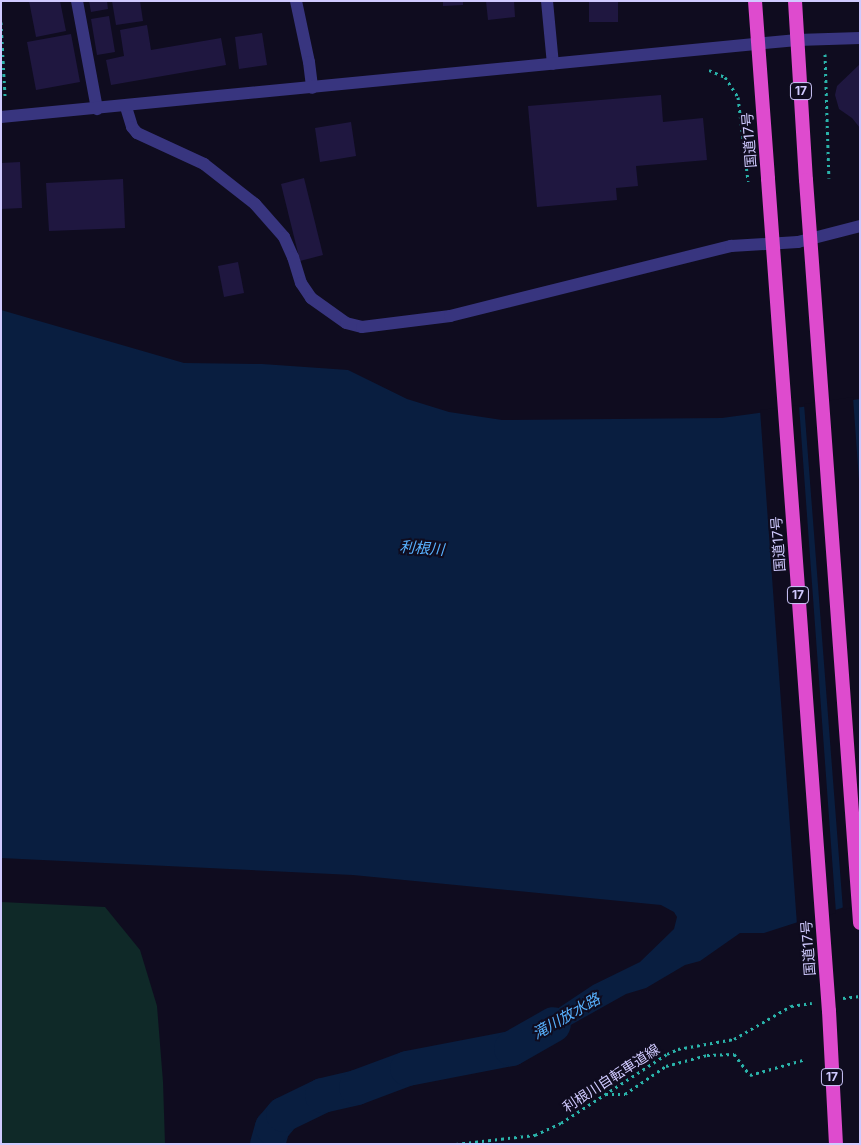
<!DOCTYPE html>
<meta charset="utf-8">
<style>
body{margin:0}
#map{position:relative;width:861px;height:1145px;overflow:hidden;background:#0f0c1f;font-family:Inter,"Noto Sans JP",sans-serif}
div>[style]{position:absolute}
.green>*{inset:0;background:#0f2928}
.water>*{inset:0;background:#091e40}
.pier>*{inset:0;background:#0f0c1f}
.river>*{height:35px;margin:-17.5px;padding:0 17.5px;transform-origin:17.5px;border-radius:17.5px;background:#091e40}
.building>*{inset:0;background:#1f1740}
.path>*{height:3px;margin-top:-1.5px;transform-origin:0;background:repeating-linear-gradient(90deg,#2ab3aa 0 2.5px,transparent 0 6.5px)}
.service>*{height:12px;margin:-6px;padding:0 6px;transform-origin:6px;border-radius:6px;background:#38357f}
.minor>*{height:12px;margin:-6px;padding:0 6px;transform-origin:6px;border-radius:6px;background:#38357f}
.tertiary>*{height:12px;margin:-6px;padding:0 6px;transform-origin:6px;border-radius:6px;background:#38357f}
.trunk>*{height:14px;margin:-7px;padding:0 7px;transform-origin:7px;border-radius:7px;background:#de4bce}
.trunk-bridge>*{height:14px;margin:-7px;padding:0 7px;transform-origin:7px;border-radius:7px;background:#de4bce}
span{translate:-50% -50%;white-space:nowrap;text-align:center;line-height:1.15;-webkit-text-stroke:4px #0f0c1f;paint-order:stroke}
.shield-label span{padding:1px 4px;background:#0f0c1f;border:1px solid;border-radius:4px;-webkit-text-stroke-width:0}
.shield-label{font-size:12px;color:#d0caff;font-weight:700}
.street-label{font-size:14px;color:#d0caff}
.water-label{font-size:15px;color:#58b2ff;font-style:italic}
.frame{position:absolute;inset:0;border:2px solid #d0caff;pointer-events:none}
</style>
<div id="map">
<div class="green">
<i style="clip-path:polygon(1px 902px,105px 907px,140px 950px,157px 1006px,163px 1082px,165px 1144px,1px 1144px)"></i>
</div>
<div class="water">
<i style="clip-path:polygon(1px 310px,184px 363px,262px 364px,348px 370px,407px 399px,449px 412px,502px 420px,722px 418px,860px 399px,860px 902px,764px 933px,740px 933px,700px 961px,685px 965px,646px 988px,626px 994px,526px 1050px,511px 1048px,545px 1017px,593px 985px,640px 962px,674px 929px,677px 917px,674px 912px,661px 905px,353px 875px,1px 858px)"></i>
</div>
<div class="pier">
<i style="clip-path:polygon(853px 397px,860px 494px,860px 905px,843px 910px,804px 404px)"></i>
<i style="clip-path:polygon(799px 405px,836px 913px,797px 925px,760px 410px)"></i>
</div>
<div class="river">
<i style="left:267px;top:1144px;width:18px;rotate:-74deg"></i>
<i style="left:272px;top:1127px;width:17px;rotate:-50deg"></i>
<i style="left:283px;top:1114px;width:43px;rotate:-26deg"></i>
<i style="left:322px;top:1095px;width:35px;rotate:-13deg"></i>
<i style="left:356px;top:1087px;width:54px;rotate:-20.4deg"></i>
<i style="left:407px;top:1068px;width:106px;rotate:-10.9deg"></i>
<i style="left:511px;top:1048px;width:48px;rotate:-29.7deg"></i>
</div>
<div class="building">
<i style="clip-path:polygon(29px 1px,60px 1px,66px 31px,36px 37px)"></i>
<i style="clip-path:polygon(89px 1px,107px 1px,108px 9px,91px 12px)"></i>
<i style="clip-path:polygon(112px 1px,140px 1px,143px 21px,116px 25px)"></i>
<i style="clip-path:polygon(443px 1px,463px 1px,463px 5px,443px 6px)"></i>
<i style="clip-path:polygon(486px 1px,514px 1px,515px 17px,488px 20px)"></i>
<i style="clip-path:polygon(589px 1px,618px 1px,618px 22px,589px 22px)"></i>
<i style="clip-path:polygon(109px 16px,115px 52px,97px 55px,91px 19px)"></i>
<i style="clip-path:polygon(147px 25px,151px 50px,221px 38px,226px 65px,111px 85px,106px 60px,124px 56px,120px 30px)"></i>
<i style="clip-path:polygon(262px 33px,267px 65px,239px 69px,235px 37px)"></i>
<i style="clip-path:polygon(71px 34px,80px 82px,36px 90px,27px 42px)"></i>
<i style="clip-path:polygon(860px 64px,860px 128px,852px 118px,839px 109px,835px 95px,837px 86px)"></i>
<i style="clip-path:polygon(661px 95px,663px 122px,703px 118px,707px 160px,636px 166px,638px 186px,616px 188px,617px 200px,537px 207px,528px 106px)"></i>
<i style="clip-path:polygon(351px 122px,356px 156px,320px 162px,315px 128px)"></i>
<i style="clip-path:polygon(20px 162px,22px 208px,1px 209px,1px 163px)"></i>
<i style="clip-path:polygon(304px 178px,323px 255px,300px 261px,281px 184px)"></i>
<i style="clip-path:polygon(123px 179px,125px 228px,49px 231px,46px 183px)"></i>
<i style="clip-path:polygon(238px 262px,244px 293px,224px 297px,218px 266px)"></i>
</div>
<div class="path">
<i style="left:1px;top:22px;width:74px;rotate:86.9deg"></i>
<i style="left:825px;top:54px;width:124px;rotate:88.2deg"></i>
<i style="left:709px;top:70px;width:17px;rotate:24deg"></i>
<i style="left:725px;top:77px;width:24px;rotate:57deg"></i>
<i style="left:738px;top:97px;width:85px;rotate:83.2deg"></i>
<i style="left:843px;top:998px;width:17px;rotate:-7deg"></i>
<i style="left:605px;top:1094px;width:20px"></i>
<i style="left:625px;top:1094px;width:50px;rotate:-34.3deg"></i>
<i style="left:666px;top:1066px;width:42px;rotate:-15deg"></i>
<i style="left:707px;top:1055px;width:27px;rotate:-2deg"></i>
<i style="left:734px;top:1054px;width:26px;rotate:53deg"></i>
<i style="left:750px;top:1075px;width:58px;rotate:-15.9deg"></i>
<i style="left:456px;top:1144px;width:80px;rotate:-6.5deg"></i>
<i style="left:535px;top:1135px;width:29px;rotate:-25deg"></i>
<i style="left:561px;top:1123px;width:126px;rotate:-33.1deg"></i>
<i style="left:667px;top:1054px;width:12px;rotate:-24deg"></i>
<i style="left:678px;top:1049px;width:57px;rotate:-10.1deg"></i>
<i style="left:734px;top:1039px;width:66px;rotate:-30.1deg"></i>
<i style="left:791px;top:1006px;width:21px;rotate:-8deg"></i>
</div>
<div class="service">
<i style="left:296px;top:1px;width:62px;rotate:78deg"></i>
<i style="left:309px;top:62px;width:26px;rotate:83deg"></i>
<i style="left:126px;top:107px;width:21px;rotate:73deg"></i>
<i style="left:132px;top:127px;width:8px;rotate:50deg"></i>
<i style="left:137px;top:133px;width:74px;rotate:24.8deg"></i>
<i style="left:204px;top:164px;width:65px;rotate:38.1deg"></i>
<i style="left:255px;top:204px;width:44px;rotate:48.7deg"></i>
<i style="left:284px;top:237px;width:22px;rotate:66deg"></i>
<i style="left:293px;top:257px;width:27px;rotate:73deg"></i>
<i style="left:301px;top:283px;width:18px;rotate:56deg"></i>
<i style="left:311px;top:298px;width:43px;rotate:35.5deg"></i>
<i style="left:346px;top:323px;width:16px;rotate:14deg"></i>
<i style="left:362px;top:327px;width:89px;rotate:-7.1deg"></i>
<i style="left:450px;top:316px;width:290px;rotate:-14deg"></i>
<i style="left:731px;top:246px;width:67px;rotate:-3.4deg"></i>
<i style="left:798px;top:242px;width:64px;rotate:-14.5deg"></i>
</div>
<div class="minor">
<i style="left:77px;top:1px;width:110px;rotate:79.5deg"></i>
<i style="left:547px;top:1px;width:63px;rotate:84.6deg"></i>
<i style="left:797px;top:40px;width:63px;rotate:-1.8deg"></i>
</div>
<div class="tertiary">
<i style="left:1px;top:117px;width:800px;rotate:-5.53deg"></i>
</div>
<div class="trunk">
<i style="left:755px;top:1px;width:178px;rotate:85.8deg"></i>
<i style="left:795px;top:1px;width:179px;rotate:86.5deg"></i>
<i style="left:829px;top:1011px;width:133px;rotate:87deg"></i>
</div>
<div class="trunk-bridge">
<i style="left:768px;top:179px;width:834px;rotate:85.81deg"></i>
<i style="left:806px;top:180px;width:745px;rotate:85.84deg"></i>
</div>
<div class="shield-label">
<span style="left:801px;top:91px">17</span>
<span style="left:798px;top:595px">17</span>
<span style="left:832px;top:1077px">17</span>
</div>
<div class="street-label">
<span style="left:749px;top:140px;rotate:-94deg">国道17号</span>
<span style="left:778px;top:544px;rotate:-94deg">国道17号</span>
<span style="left:808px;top:948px;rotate:-94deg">国道17号</span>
<span style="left:611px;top:1078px;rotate:-33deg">利根川自転車道線</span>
</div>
<div class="water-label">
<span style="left:422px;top:548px;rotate:4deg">利根川</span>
<span style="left:566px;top:1016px;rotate:-30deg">滝川放水路</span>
</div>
<div class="frame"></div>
</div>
